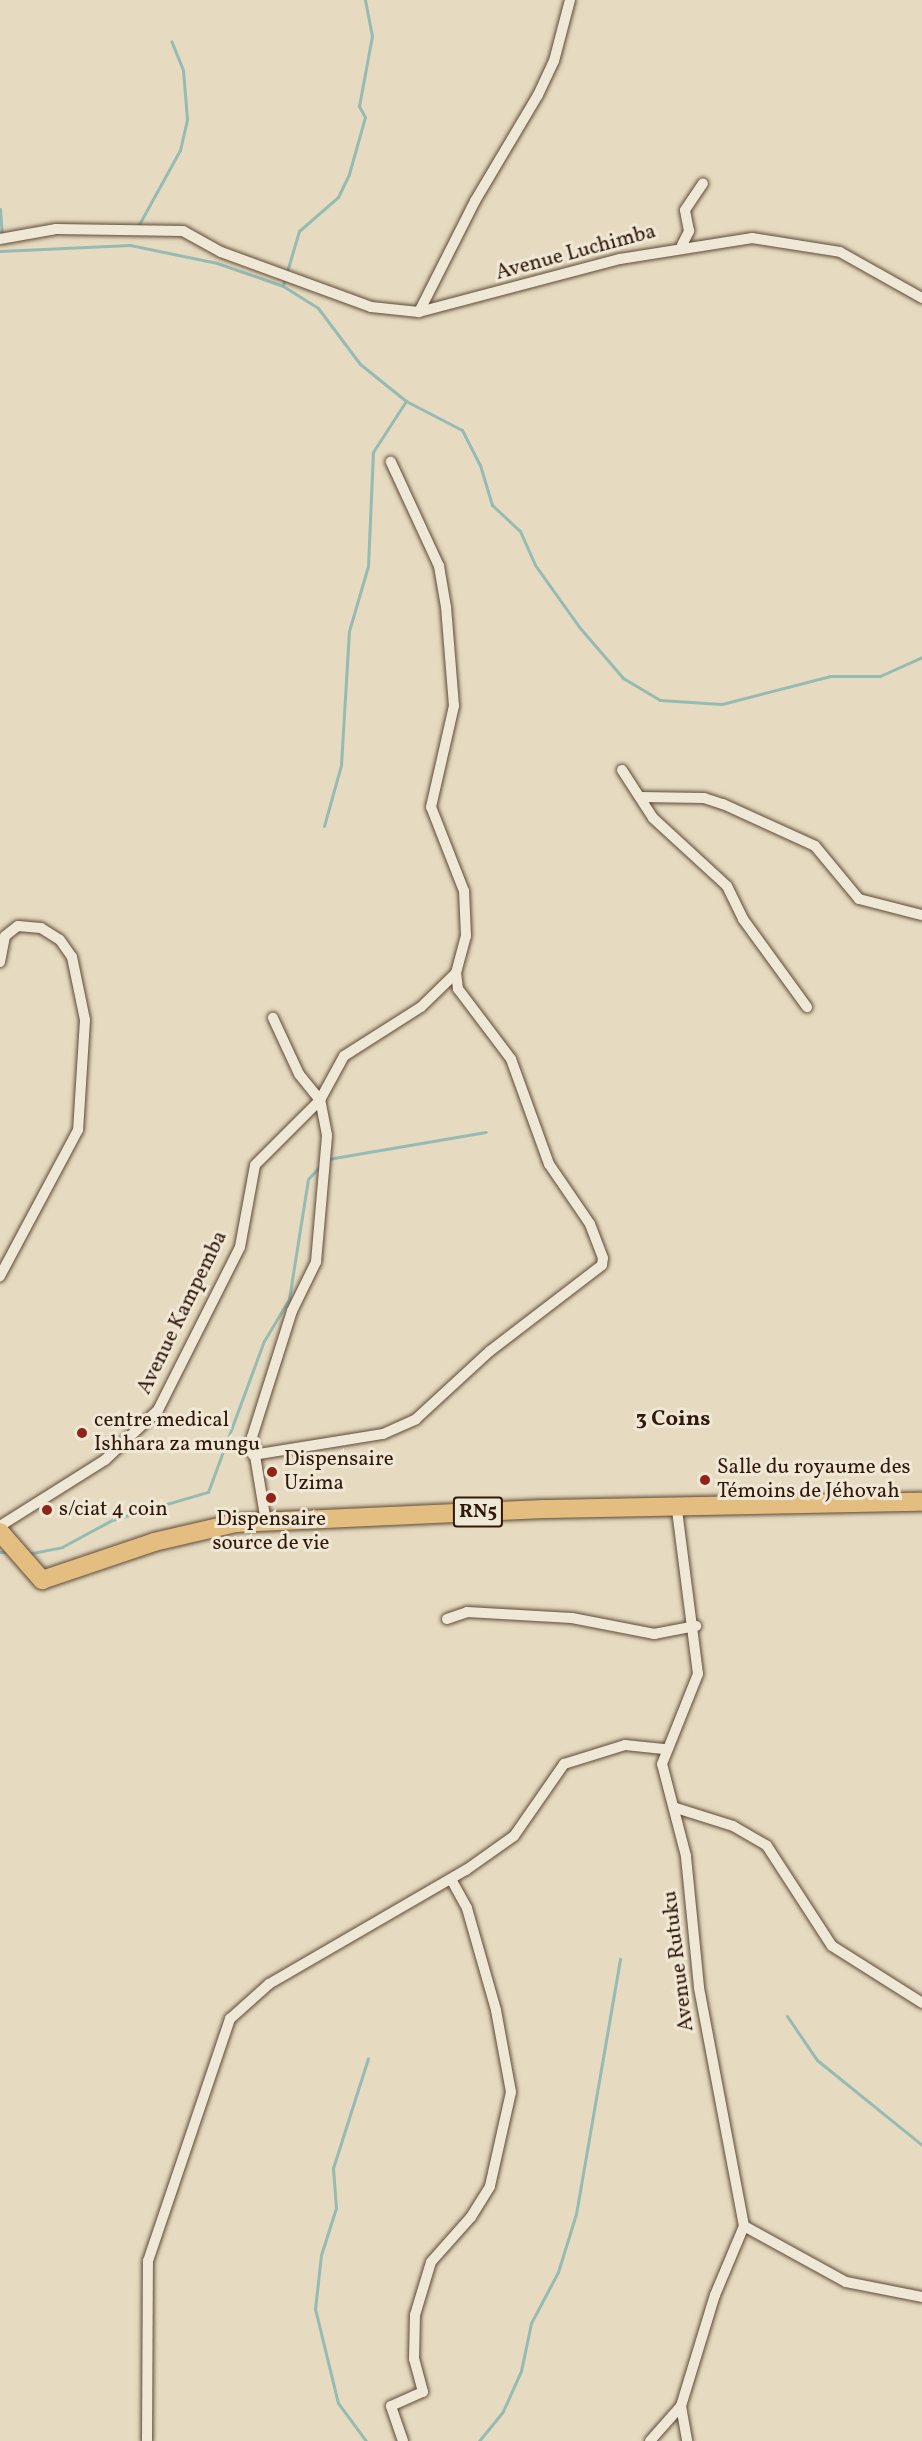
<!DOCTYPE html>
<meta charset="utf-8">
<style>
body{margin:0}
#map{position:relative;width:922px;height:2441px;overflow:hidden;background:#e6dbc0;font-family:Vollkorn,serif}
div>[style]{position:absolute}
.stream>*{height:3px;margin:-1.5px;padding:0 1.5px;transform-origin:1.5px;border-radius:1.5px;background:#96bbb3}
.roads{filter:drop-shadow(0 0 2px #5e4937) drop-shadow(0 0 2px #5e4937)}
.minor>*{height:10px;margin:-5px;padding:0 5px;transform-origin:5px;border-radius:5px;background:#efe8d6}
.trunk>*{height:18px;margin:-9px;padding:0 9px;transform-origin:9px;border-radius:9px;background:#e3be80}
.dots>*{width:16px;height:16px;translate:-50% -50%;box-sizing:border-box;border:3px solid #efe8d6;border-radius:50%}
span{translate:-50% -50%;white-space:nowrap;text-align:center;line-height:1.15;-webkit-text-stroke:6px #efe8d6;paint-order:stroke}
.shield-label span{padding:2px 4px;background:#efe8d6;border:2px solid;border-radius:4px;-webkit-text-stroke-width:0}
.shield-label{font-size:20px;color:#311809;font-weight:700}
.street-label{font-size:21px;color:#311809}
.poi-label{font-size:21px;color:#311809}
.left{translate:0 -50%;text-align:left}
.neighbourhood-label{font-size:22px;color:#311809;font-weight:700}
</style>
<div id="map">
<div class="stream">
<i style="left:0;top:209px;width:27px;rotate:86deg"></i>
<i style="left:137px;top:228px;width:89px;rotate:-61.1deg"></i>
<i style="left:180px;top:150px;width:32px;rotate:-77deg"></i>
<i style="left:187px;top:119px;width:49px;rotate:-94.7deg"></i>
<i style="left:183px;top:70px;width:31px;rotate:-112deg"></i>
<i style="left:0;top:251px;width:130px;rotate:-2.6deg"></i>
<i style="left:130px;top:245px;width:89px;rotate:11.7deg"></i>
<i style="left:217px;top:263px;width:70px;rotate:19.2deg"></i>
<i style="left:283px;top:286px;width:41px;rotate:32.2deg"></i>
<i style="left:318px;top:308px;width:70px;rotate:53.1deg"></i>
<i style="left:360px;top:364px;width:59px;rotate:38.8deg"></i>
<i style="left:406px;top:401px;width:63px;rotate:27.4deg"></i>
<i style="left:462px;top:430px;width:39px;rotate:63deg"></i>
<i style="left:480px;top:465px;width:42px;rotate:73.3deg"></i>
<i style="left:492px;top:505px;width:38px;rotate:43deg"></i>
<i style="left:520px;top:531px;width:37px;rotate:66deg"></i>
<i style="left:535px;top:565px;width:77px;rotate:54.5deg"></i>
<i style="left:580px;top:628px;width:66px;rotate:49.3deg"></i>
<i style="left:623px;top:678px;width:43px;rotate:30.7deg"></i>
<i style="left:660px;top:700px;width:62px;rotate:3.7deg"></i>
<i style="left:722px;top:704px;width:112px;rotate:-14.5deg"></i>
<i style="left:830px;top:676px;width:50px"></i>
<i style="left:880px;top:676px;width:46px;rotate:-24.3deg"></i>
<i style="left:283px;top:285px;width:56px;rotate:-73.5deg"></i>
<i style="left:299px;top:231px;width:52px;rotate:-41.1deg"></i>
<i style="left:338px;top:197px;width:25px;rotate:-64deg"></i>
<i style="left:349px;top:174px;width:59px;rotate:-74.3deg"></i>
<i style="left:365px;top:117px;width:13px;rotate:-119deg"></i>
<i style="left:359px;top:106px;width:71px;rotate:-79.5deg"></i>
<i style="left:372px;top:36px;width:37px;rotate:-101deg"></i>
<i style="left:324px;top:826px;width:63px;rotate:-74.4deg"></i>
<i style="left:341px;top:765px;width:134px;rotate:-86.6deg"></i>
<i style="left:349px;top:631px;width:68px;rotate:-73.7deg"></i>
<i style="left:368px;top:566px;width:114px;rotate:-87.5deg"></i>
<i style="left:373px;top:452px;width:61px;rotate:-57.1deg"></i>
<i style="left:328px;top:1159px;width:160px;rotate:-9.7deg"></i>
<i style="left:0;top:1552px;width:9px"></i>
<i style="left:27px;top:1554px;width:36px;rotate:-11deg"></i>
<i style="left:62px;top:1547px;width:57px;rotate:-28.4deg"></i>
<i style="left:112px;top:1520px;width:100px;rotate:-16.3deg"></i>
<i style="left:208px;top:1492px;width:161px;rotate:-69.7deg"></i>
<i style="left:264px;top:1341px;width:49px;rotate:-59.2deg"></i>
<i style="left:289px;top:1299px;width:121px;rotate:-81deg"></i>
<i style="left:308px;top:1179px;width:19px;rotate:-47deg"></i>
<i style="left:787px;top:2016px;width:53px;rotate:55.7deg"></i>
<i style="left:817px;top:2060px;width:135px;rotate:39deg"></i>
<i style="left:366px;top:2441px;width:47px;rotate:-126.4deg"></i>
<i style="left:338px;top:2403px;width:97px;rotate:-103.7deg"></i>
<i style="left:315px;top:2309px;width:54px;rotate:-83.7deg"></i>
<i style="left:321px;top:2255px;width:49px;rotate:-72.3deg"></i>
<i style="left:336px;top:2208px;width:40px;rotate:-94.3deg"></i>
<i style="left:333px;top:2168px;width:115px;rotate:-72.3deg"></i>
<i style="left:479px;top:2441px;width:38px;rotate:-51deg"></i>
<i style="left:503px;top:2411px;width:44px;rotate:-65.8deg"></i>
<i style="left:521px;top:2371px;width:49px;rotate:-78.2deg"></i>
<i style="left:531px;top:2323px;width:58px;rotate:-62.1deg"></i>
<i style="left:558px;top:2272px;width:61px;rotate:-72.8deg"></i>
<i style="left:576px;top:2214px;width:259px;rotate:-80.2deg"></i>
</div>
<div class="roads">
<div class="minor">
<i style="left:0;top:239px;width:57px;rotate:-10.1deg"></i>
<i style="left:56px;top:229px;width:127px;rotate:0.9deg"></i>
<i style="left:183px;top:231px;width:43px;rotate:28.9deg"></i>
<i style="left:221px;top:252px;width:160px;rotate:20.1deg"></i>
<i style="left:371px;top:307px;width:48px;rotate:5.9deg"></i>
<i style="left:419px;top:312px;width:208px;rotate:-14.8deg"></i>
<i style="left:620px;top:259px;width:134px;rotate:-9deg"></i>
<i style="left:752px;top:238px;width:89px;rotate:9deg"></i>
<i style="left:840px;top:252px;width:94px;rotate:29.3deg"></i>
<i style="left:682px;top:245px;width:16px;rotate:-63deg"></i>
<i style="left:689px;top:231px;width:21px;rotate:-101deg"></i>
<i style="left:685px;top:210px;width:32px;rotate:-56deg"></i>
<i style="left:419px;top:312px;width:124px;rotate:-63.2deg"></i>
<i style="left:475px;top:201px;width:123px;rotate:-59.3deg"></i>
<i style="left:538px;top:95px;width:38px;rotate:-65deg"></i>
<i style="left:554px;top:61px;width:63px;rotate:-75.3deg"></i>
<i style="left:622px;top:770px;width:57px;rotate:57.1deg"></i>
<i style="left:653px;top:818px;width:100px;rotate:42.6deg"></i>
<i style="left:727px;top:886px;width:37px;rotate:64deg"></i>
<i style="left:743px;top:919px;width:109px;rotate:54deg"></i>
<i style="left:640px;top:797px;width:64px;rotate:0.9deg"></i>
<i style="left:704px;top:798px;width:20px;rotate:18deg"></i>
<i style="left:723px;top:804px;width:101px;rotate:24.5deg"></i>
<i style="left:815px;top:846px;width:69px;rotate:50.3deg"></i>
<i style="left:859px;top:899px;width:65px;rotate:14.3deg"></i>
<i style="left:0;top:962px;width:26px;rotate:-79deg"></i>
<i style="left:5px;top:936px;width:16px;rotate:-38deg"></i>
<i style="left:18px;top:926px;width:23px;rotate:5deg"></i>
<i style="left:41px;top:928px;width:22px;rotate:32deg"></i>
<i style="left:60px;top:940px;width:21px;rotate:55deg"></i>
<i style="left:72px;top:957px;width:64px;rotate:78.3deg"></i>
<i style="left:85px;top:1020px;width:110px;rotate:93.6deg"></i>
<i style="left:78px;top:1130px;width:166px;rotate:118.1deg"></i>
<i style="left:253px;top:1455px;width:132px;rotate:-9.2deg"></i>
<i style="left:383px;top:1434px;width:36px;rotate:-24deg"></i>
<i style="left:416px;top:1419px;width:100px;rotate:-42.6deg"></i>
<i style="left:490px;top:1351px;width:141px;rotate:-37.5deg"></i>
<i style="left:602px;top:1265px;width:7px;rotate:-82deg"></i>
<i style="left:603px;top:1258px;width:36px;rotate:-111deg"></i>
<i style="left:590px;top:1224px;width:73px;rotate:-124.3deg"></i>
<i style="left:549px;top:1164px;width:112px;rotate:-109.9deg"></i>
<i style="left:511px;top:1059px;width:88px;rotate:-127.1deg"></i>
<i style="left:458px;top:989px;width:16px;rotate:-97deg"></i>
<i style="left:456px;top:973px;width:38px;rotate:-75deg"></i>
<i style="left:466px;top:936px;width:45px;rotate:-92.5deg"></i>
<i style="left:464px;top:891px;width:90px;rotate:-111.4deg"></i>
<i style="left:431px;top:807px;width:104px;rotate:-77.2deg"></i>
<i style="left:454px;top:706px;width:99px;rotate:-94.6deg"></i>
<i style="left:446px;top:607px;width:42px;rotate:-99.7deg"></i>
<i style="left:439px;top:566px;width:115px;rotate:-114.8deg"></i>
<i style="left:266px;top:1522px;width:86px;rotate:-99.4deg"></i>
<i style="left:252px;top:1437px;width:132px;rotate:-72.4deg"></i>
<i style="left:292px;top:1311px;width:55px;rotate:-63.9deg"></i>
<i style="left:316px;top:1262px;width:127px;rotate:-85deg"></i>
<i style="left:327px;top:1135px;width:36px;rotate:-101deg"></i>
<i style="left:320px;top:1100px;width:33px;rotate:-129deg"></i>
<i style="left:299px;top:1074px;width:62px;rotate:-114.9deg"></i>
<i style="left:0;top:1526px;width:124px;rotate:-32.2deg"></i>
<i style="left:105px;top:1460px;width:73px;rotate:-43.3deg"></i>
<i style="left:158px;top:1410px;width:182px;rotate:-63.3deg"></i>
<i style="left:240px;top:1247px;width:83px;rotate:-79.6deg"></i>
<i style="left:255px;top:1165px;width:92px;rotate:-45deg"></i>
<i style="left:320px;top:1100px;width:50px;rotate:-61.4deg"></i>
<i style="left:344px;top:1056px;width:91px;rotate:-32.5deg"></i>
<i style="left:421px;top:1007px;width:49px;rotate:-44.2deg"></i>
<i style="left:447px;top:1619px;width:21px;rotate:-19deg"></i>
<i style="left:467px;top:1612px;width:105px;rotate:3.3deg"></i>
<i style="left:572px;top:1618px;width:84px;rotate:11deg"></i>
<i style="left:654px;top:1634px;width:43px;rotate:-10.8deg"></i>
<i style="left:676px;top:1808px;width:60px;rotate:17.5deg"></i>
<i style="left:733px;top:1826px;width:39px;rotate:30deg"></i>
<i style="left:767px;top:1846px;width:119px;rotate:57deg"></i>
<i style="left:832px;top:1946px;width:107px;rotate:32.3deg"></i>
<i style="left:744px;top:2226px;width:116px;rotate:28.8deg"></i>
<i style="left:846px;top:2282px;width:77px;rotate:11.2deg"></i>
<i style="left:681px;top:2406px;width:36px;rotate:80deg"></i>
<i style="left:147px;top:2441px;width:180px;rotate:-89.7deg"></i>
<i style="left:148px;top:2261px;width:256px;rotate:-71.3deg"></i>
<i style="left:230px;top:2019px;width:52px;rotate:-41.9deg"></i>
<i style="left:269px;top:1984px;width:228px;rotate:-30.1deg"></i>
<i style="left:466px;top:1870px;width:59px;rotate:-35.3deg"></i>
<i style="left:514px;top:1836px;width:88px;rotate:-55.2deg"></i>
<i style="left:564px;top:1764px;width:64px;rotate:-17.3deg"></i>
<i style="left:625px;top:1745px;width:39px;rotate:6deg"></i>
<i style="left:403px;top:2441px;width:37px;rotate:-109deg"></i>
<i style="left:391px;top:2406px;width:35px;rotate:-24deg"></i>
<i style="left:423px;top:2392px;width:34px;rotate:-105deg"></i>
<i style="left:414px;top:2359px;width:44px;rotate:-88.7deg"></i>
<i style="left:415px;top:2315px;width:55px;rotate:-73.2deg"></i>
<i style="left:431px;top:2262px;width:60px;rotate:-48.4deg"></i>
<i style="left:471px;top:2217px;width:36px;rotate:-58deg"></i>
<i style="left:490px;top:2186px;width:96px;rotate:-77.4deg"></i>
<i style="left:511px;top:2092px;width:83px;rotate:-100.4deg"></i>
<i style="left:496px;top:2010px;width:106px;rotate:-105.9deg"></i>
<i style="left:467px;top:1908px;width:33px;rotate:-119deg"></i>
<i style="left:650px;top:2441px;width:47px;rotate:-48.5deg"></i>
<i style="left:681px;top:2406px;width:116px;rotate:-73deg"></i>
<i style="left:715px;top:2295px;width:75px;rotate:-67.2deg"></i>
<i style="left:744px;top:2226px;width:243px;rotate:-100.7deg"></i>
<i style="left:699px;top:1987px;width:132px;rotate:-95.7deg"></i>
<i style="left:686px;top:1856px;width:95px;rotate:-104.6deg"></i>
<i style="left:662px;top:1764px;width:97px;rotate:-68.2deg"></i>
<i style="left:698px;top:1674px;width:166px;rotate:-97.3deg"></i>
</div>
<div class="trunk">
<i style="left:0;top:1532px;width:64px;rotate:48.8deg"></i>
<i style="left:42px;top:1580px;width:118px;rotate:-18.7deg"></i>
<i style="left:154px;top:1542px;width:84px;rotate:-13deg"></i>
<i style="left:236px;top:1523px;width:308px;rotate:-2.6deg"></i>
<i style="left:544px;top:1509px;width:378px;rotate:-1.1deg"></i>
</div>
</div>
<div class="dots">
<i style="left:82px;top:1433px;background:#8f2418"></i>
<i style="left:272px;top:1472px;background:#8f2418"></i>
<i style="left:705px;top:1480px;background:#8f2418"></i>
<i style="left:271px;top:1498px;background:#8f2418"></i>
<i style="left:47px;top:1510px;background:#8f2418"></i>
</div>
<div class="shield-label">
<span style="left:478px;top:1512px">RN5</span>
</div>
<div class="street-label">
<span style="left:576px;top:253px;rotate:-15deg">Avenue Luchimba</span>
<span style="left:183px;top:1313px;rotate:-64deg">Avenue Kampemba</span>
<span style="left:679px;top:1961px;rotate:-97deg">Avenue Rutuku</span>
</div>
<div class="poi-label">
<span class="left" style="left:94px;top:1433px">centre medical<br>Ishhara za mungu</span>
<span class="left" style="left:284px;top:1472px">Dispensaire<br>Uzima</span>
<span class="left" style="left:717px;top:1480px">Salle du royaume des<br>Témoins de Jéhovah</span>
<span class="left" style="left:59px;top:1510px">s/ciat 4 coin</span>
<span style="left:271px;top:1532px">Dispensaire<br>source de vie</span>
</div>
<div class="neighbourhood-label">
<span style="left:673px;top:1420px">3 Coins</span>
</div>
</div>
